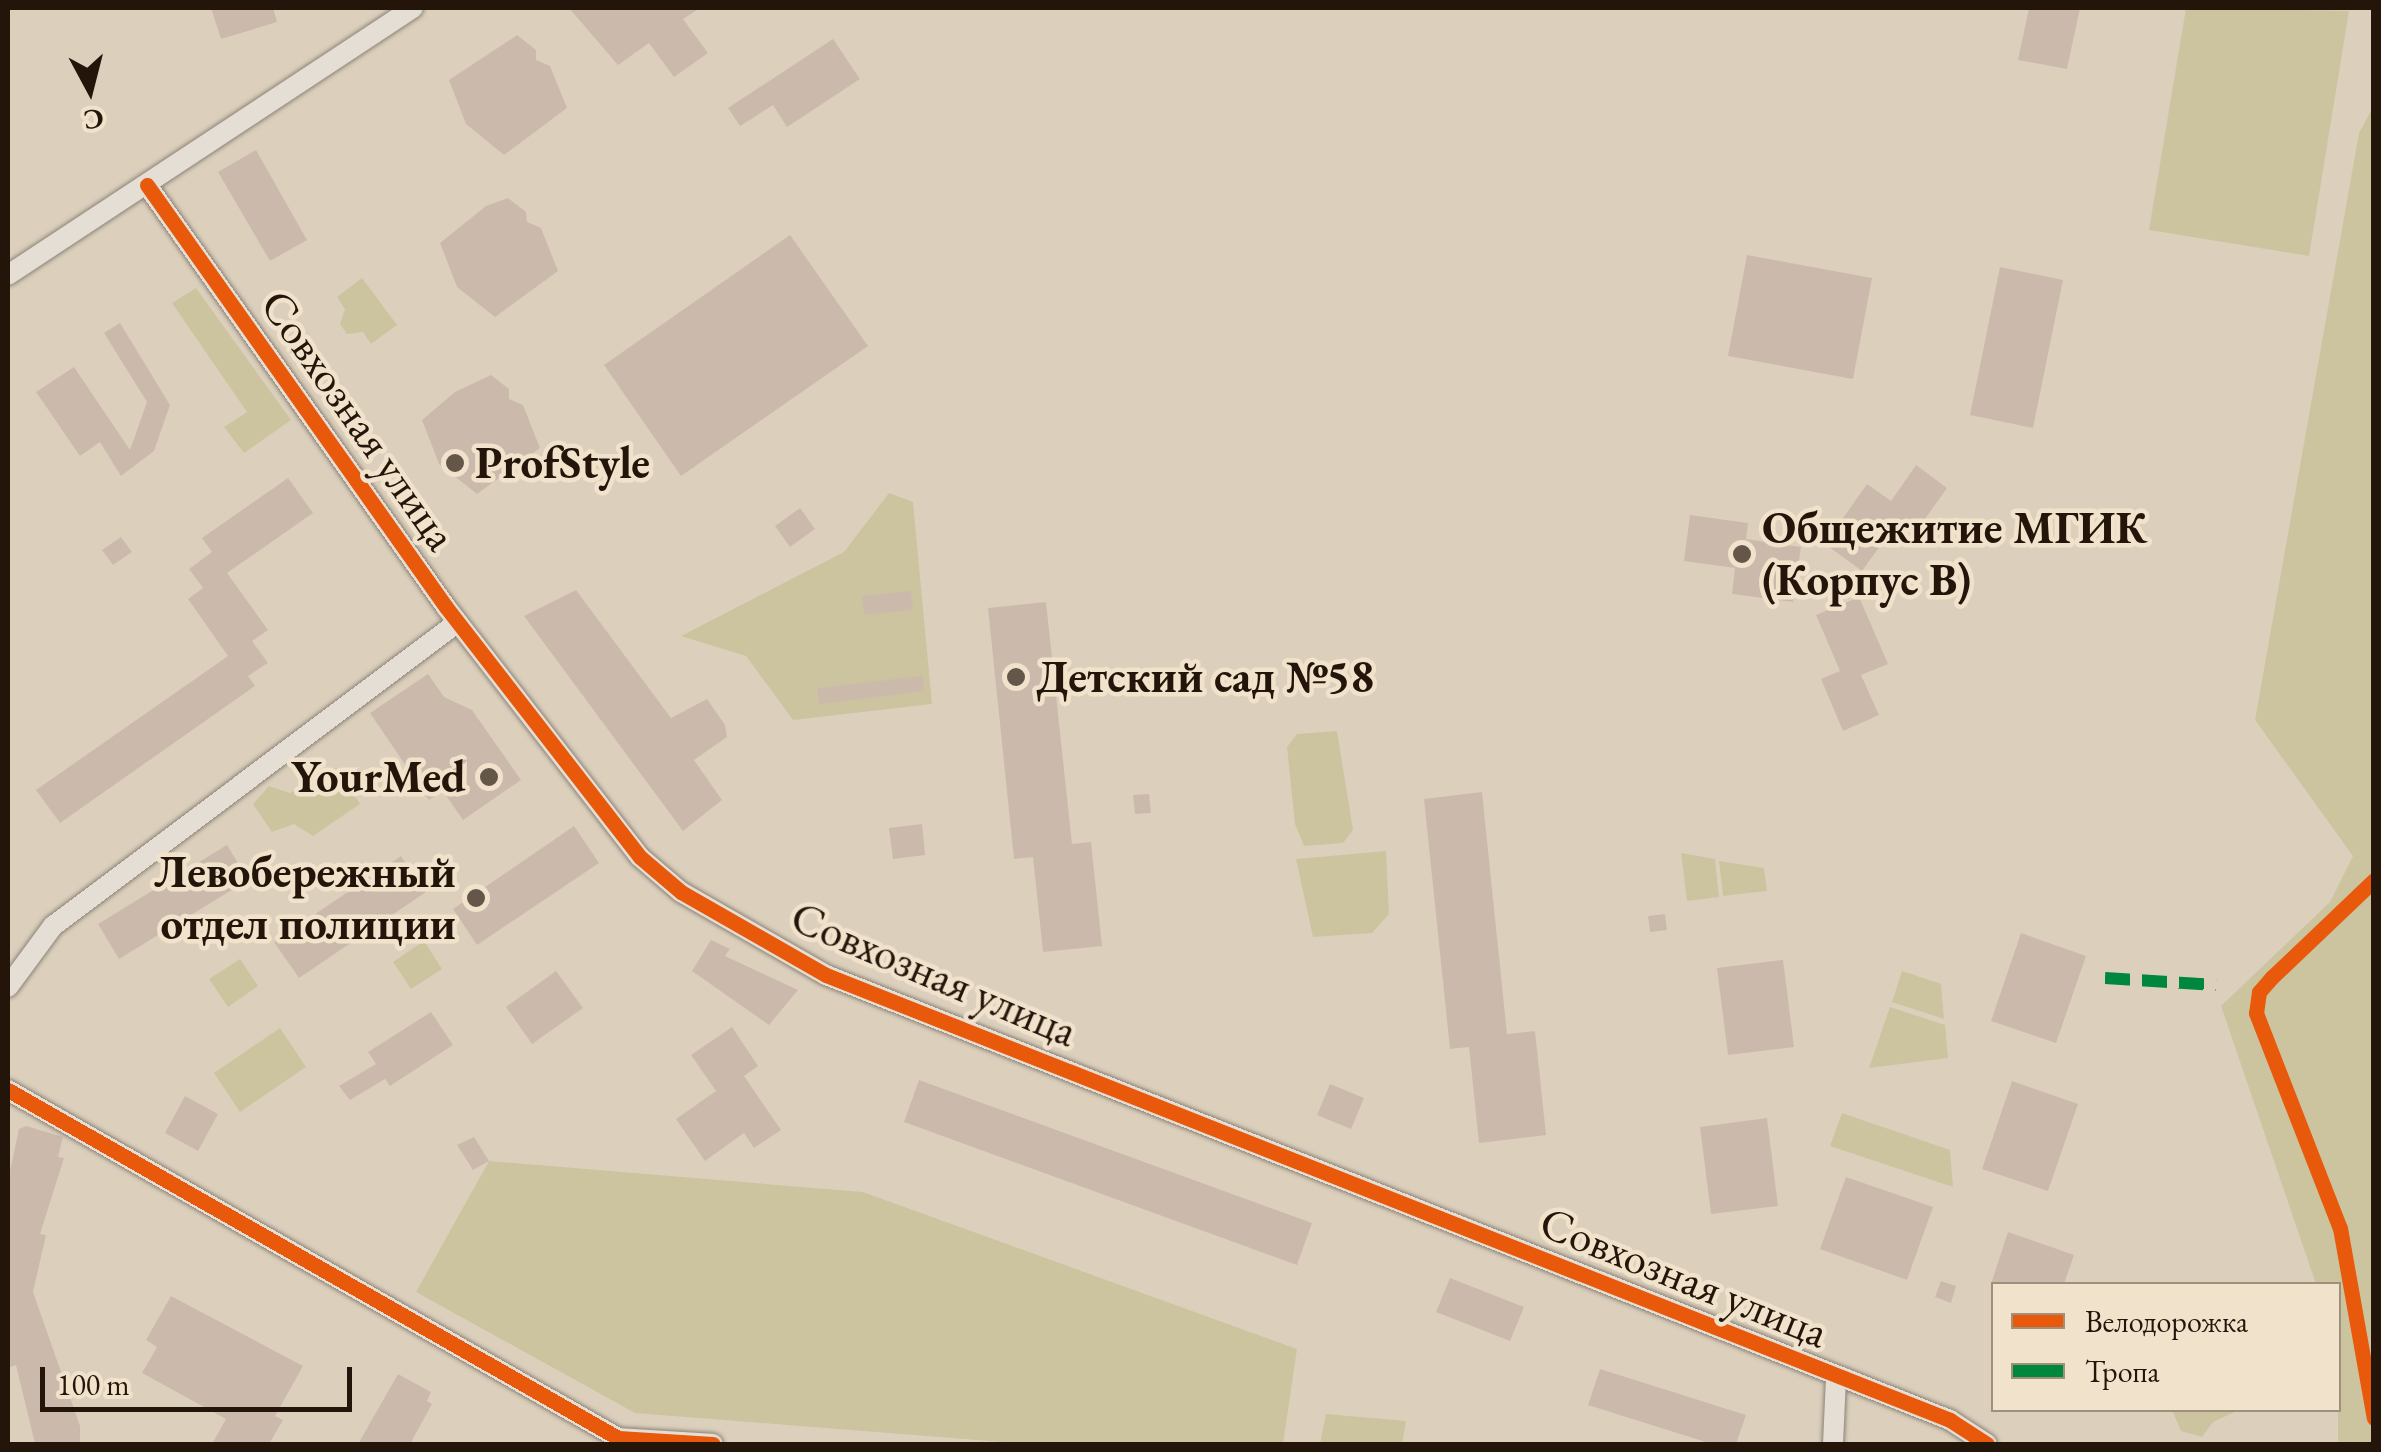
<!DOCTYPE html>
<meta charset="utf-8">
<style>
body{margin:0}
#map{position:relative;width:2381px;height:1452px;overflow:hidden;background:#dcd0bd;font-family:"EB Garamond",serif}
div>[style]{position:absolute}
.green>*{inset:0;background:#ccc49f}
.building>*{inset:0;background:#cbbaac}
.roads{filter:drop-shadow(0 0 2px #8c8377) drop-shadow(0 0 2px #8c8377)}
.minor>*{height:20px;margin:-10px;padding:0 10px;transform-origin:10px;border-radius:10px;background:#e4ded4}
.quiet>*{height:12px;margin-top:-6px;transform-origin:0;background:repeating-linear-gradient(90deg,#00873e 0 25px,transparent 0 37px)}
.cycleway>*{height:15px;margin:-7.5px;padding:0 7.5px;transform-origin:7.5px;border-radius:7.5px;background:#e8590c}
.dots>*{width:28px;height:28px;translate:-50% -50%;box-sizing:border-box;border:5px solid #f1e2cc;border-radius:50%}
span{translate:-50% -50%;white-space:nowrap;text-align:center;line-height:1.15;-webkit-text-stroke:9px #f1e2cc;paint-order:stroke}
.street-label{font-size:45px;color:#23150a}
.poi-label{font-size:45px;color:#23150a;font-weight:700}
.left{translate:0 -50%;text-align:left}
.right{translate:-100% -50%;text-align:right}
.frame{position:absolute;inset:0;border:10px solid #23150a;pointer-events:none}
.legend{position:absolute;left:1991px;top:1282px;width:350px;height:130px;box-sizing:border-box;background:#f1e2cc;border:2px solid #9f907e;margin:0;padding:12px 18px;list-style:none;font-size:30px;color:#23150a}
.legend li{display:flex;align-items:center;gap:20px;height:50px}
.legend b{width:50px;border:2px solid #9f907e}
.north{position:absolute;left:40px;top:40px;width:100px;height:100px;-webkit-text-stroke:8px #f1e2cc;paint-order:stroke;rotate:173deg;font-size:28px;font-weight:700;line-height:40px;text-align:center;color:#23150a}
.north::after{content:'';display:block;margin:auto;width:35px;height:45px;background:#23150a;clip-path:polygon(50% 0,100% 100%,50% 72%,0 100%)}
.scale{position:absolute;left:40px;top:1367px;width:312px;height:45px;box-sizing:border-box;border:5px solid #23150a;border-top:0;padding-left:12px;font-size:30px;line-height:35px;white-space:nowrap;color:#23150a;-webkit-text-stroke:8px #f1e2cc;paint-order:stroke}
</style>
<div id="map">
<div class="green">
<i style="clip-path:polygon(2186px 8px,2349px 11px,2309px 256px,2149px 230px)"></i>
<i style="clip-path:polygon(2373px 107px,2374px 1444px,2338px 1444px,2338px 1284px,2316px 1284px,2221px 1006px,2330px 902px,2353px 856px,2255px 720px,2359px 133px)"></i>
<i style="clip-path:polygon(362px 278px,397px 325px,371px 344px,363px 332px,347px 334px,340px 324px,345px 309px,337px 297px)"></i>
<i style="clip-path:polygon(196px 288px,291px 420px,244px 453px,224px 427px,247px 412px,172px 303px)"></i>
<i style="clip-path:polygon(889px 493px,913px 502px,932px 704px,793px 720px,746px 656px,681px 636px,844px 552px)"></i>
<i style="clip-path:polygon(1337px 731px,1353px 830px,1343px 843px,1304px 846px,1295px 824px,1287px 747px,1297px 734px)"></i>
<i style="clip-path:polygon(337px 768px,360px 804px,313px 836px,294px 824px,272px 832px,253px 804px,269px 786px,290px 793px)"></i>
<i style="clip-path:polygon(1386px 851px,1389px 914px,1372px 933px,1313px 937px,1296px 859px)"></i>
<i style="clip-path:polygon(1681px 853px,1715px 859px,1719px 897px,1687px 901px)"></i>
<i style="clip-path:polygon(1719px 861px,1764px 868px,1767px 891px,1723px 896px)"></i>
<i style="clip-path:polygon(424px 941px,442px 969px,411px 989px,393px 962px)"></i>
<i style="clip-path:polygon(240px 959px,258px 986px,228px 1007px,209px 979px)"></i>
<i style="clip-path:polygon(1902px 971px,1941px 984px,1944px 1019px,1892px 1002px)"></i>
<i style="clip-path:polygon(1890px 1007px,1945px 1025px,1948px 1058px,1869px 1068px)"></i>
<i style="clip-path:polygon(280px 1028px,306px 1067px,240px 1112px,214px 1073px)"></i>
<i style="clip-path:polygon(1842px 1113px,1950px 1150px,1953px 1187px,1830px 1146px)"></i>
<i style="clip-path:polygon(489px 1161px,863px 1192px,1297px 1349px,1283px 1444px,1026px 1444px,635px 1413px,416px 1292px)"></i>
<i style="clip-path:polygon(2172px 1410px,2239px 1410px,2213px 1422px,2202px 1437px,2181px 1431px)"></i>
<i style="clip-path:polygon(1326px 1414px,1406px 1421px,1402px 1444px,1320px 1444px)"></i>
</div>
<div class="building">
<i style="clip-path:polygon(211px 8px,273px 8px,277px 22px,221px 39px)"></i>
<i style="clip-path:polygon(569px 8px,700px 8px,683px 19px,708px 53px,674px 77px,649px 43px,618px 65px)"></i>
<i style="clip-path:polygon(2029px 8px,2080px 8px,2067px 69px,2018px 60px)"></i>
<i style="clip-path:polygon(517px 35px,536px 50px,536px 60px,550px 66px,567px 108px,504px 155px,466px 124px,449px 80px)"></i>
<i style="clip-path:polygon(833px 39px,860px 79px,787px 127px,773px 105px,740px 126px,728px 108px)"></i>
<i style="clip-path:polygon(256px 150px,307px 240px,270px 261px,218px 172px)"></i>
<i style="clip-path:polygon(508px 198px,526px 212px,527px 222px,541px 228px,558px 271px,495px 317px,457px 287px,440px 243px,486px 206px)"></i>
<i style="clip-path:polygon(790px 235px,868px 346px,681px 476px,604px 365px)"></i>
<i style="clip-path:polygon(1747px 255px,1872px 278px,1853px 379px,1728px 356px)"></i>
<i style="clip-path:polygon(2000px 267px,2063px 280px,2033px 428px,1970px 415px)"></i>
<i style="clip-path:polygon(120px 323px,170px 405px,154px 451px,121px 476px,100px 442px,80px 456px,36px 392px,74px 367px,130px 450px,147px 402px,104px 333px)"></i>
<i style="clip-path:polygon(491px 375px,509px 389px,509px 399px,523px 405px,540px 448px,477px 494px,439px 464px,422px 420px,455px 392px)"></i>
<i style="clip-path:polygon(1916px 465px,1947px 488px,1915px 533px,1898px 521px,1862px 571px,1825px 544px,1867px 484px,1891px 501px)"></i>
<i style="clip-path:polygon(288px 478px,313px 513px,227px 573px,268px 630px,252px 641px,268px 663px,248px 676px,255px 686px,60px 823px,36px 790px,228px 656px,188px 599px,203px 588px,189px 569px,212px 552px,202px 538px)"></i>
<i style="clip-path:polygon(800px 508px,815px 529px,790px 547px,775px 526px)"></i>
<i style="clip-path:polygon(1690px 515px,1748px 523px,1746px 539px,1801px 547px,1793px 602px,1732px 594px,1735px 568px,1684px 561px)"></i>
<i style="clip-path:polygon(121px 537px,132px 552px,113px 565px,102px 550px)"></i>
<i style="clip-path:polygon(576px 590px,671px 718px,707px 699px,725px 725px,727px 737px,694px 760px,722px 800px,683px 831px,524px 616px)"></i>
<i style="clip-path:polygon(911px 591px,913px 610px,864px 615px,862px 596px)"></i>
<i style="clip-path:polygon(1859px 597px,1888px 664px,1861px 675px,1879px 715px,1843px 731px,1821px 679px,1840px 671px,1816px 615px)"></i>
<i style="clip-path:polygon(1046px 602px,1072px 844px,1091px 842px,1102px 946px,1043px 952px,1033px 857px,1014px 859px,988px 608px)"></i>
<i style="clip-path:polygon(428px 674px,444px 697px,472px 710px,521px 780px,463px 820px,443px 791px,429px 800px,370px 713px)"></i>
<i style="clip-path:polygon(923px 676px,924px 691px,819px 704px,817px 688px)"></i>
<i style="clip-path:polygon(1482px 792px,1507px 1034px,1535px 1031px,1546px 1135px,1479px 1143px,1469px 1047px,1450px 1049px,1424px 799px)"></i>
<i style="clip-path:polygon(1149px 794px,1151px 813px,1135px 814px,1133px 795px)"></i>
<i style="clip-path:polygon(922px 824px,925px 855px,893px 859px,889px 828px)"></i>
<i style="clip-path:polygon(574px 826px,599px 863px,477px 945px,453px 909px)"></i>
<i style="clip-path:polygon(227px 845px,248px 880px,119px 959px,98px 924px)"></i>
<i style="clip-path:polygon(401px 856px,426px 892px,299px 978px,274px 942px)"></i>
<i style="clip-path:polygon(1665px 914px,1667px 930px,1650px 932px,1648px 916px)"></i>
<i style="clip-path:polygon(2021px 933px,2086px 956px,2056px 1043px,1991px 1021px)"></i>
<i style="clip-path:polygon(711px 940px,730px 949px,725px 956px,798px 990px,769px 1025px,692px 971px)"></i>
<i style="clip-path:polygon(1783px 960px,1794px 1047px,1728px 1055px,1717px 968px)"></i>
<i style="clip-path:polygon(556px 971px,583px 1008px,532px 1044px,506px 1007px)"></i>
<i style="clip-path:polygon(431px 1012px,453px 1045px,390px 1086px,385px 1079px,350px 1100px,339px 1086px,376px 1064px,368px 1052px)"></i>
<i style="clip-path:polygon(732px 1027px,758px 1066px,744px 1076px,781px 1130px,754px 1148px,744px 1133px,705px 1161px,676px 1119px,716px 1091px,691px 1055px)"></i>
<i style="clip-path:polygon(919px 1080px,1312px 1223px,1297px 1265px,904px 1122px)"></i>
<i style="clip-path:polygon(2012px 1081px,2078px 1104px,2048px 1191px,1982px 1169px)"></i>
<i style="clip-path:polygon(1330px 1084px,1364px 1098px,1351px 1129px,1317px 1115px)"></i>
<i style="clip-path:polygon(185px 1096px,218px 1114px,198px 1151px,165px 1133px)"></i>
<i style="clip-path:polygon(1767px 1118px,1778px 1206px,1711px 1214px,1700px 1127px)"></i>
<i style="clip-path:polygon(26px 1126px,63px 1137px,58px 1157px,64px 1158px,40px 1234px,46px 1235px,33px 1292px,80px 1426px,80px 1444px,35px 1444px,16px 1365px,8px 1368px,8px 1180px,19px 1129px)"></i>
<i style="clip-path:polygon(474px 1137px,489px 1161px,473px 1170px,457px 1145px)"></i>
<i style="clip-path:polygon(1846px 1177px,1933px 1207px,1907px 1280px,1820px 1249px)"></i>
<i style="clip-path:polygon(2008px 1232px,2074px 1255px,2064px 1284px,1991px 1284px)"></i>
<i style="clip-path:polygon(1450px 1278px,1524px 1307px,1510px 1341px,1436px 1312px)"></i>
<i style="clip-path:polygon(1941px 1281px,1956px 1286px,1951px 1303px,1935px 1297px)"></i>
<i style="clip-path:polygon(171px 1296px,303px 1366px,275px 1416px,283px 1420px,269px 1444px,212px 1444px,226px 1419px,142px 1373px,157px 1347px,146px 1340px)"></i>
<i style="clip-path:polygon(1600px 1369px,1746px 1415px,1736px 1444px,1712px 1444px,1588px 1405px)"></i>
<i style="clip-path:polygon(398px 1374px,431px 1392px,427px 1401px,432px 1404px,410px 1444px,358px 1444px)"></i>
</div>
<div class="roads">
<div class="minor">
<i style="left:147px;top:185px;width:517px;rotate:54.68deg"></i>
<i style="left:446px;top:607px;width:316px;rotate:52.2deg"></i>
<i style="left:640px;top:857px;width:54px;rotate:40.5deg"></i>
<i style="left:681px;top:892px;width:167px;rotate:29.8deg"></i>
<i style="left:826px;top:975px;width:1209px;rotate:21.6deg"></i>
<i style="left:1950px;top:1420px;width:44px;rotate:33deg"></i>
<i style="left:8px;top:275px;width:485px;rotate:-33.4deg"></i>
<i style="left:8px;top:987px;width:76px;rotate:-53.6deg"></i>
<i style="left:53px;top:926px;width:506px;rotate:-36.89deg"></i>
<i style="left:8px;top:1090px;width:702px;rotate:29.7deg"></i>
<i style="left:618px;top:1438px;width:95px;rotate:3.6deg"></i>
<i style="left:1833px;top:1444px;width:65px;rotate:-87.4deg"></i>
</div>
</div>
<div class="quiet">
<i style="left:2105px;top:978px;width:111px;rotate:3.6deg"></i>
</div>
<div class="cycleway">
<i style="left:147px;top:185px;width:517px;rotate:54.68deg"></i>
<i style="left:446px;top:607px;width:316px;rotate:52.2deg"></i>
<i style="left:640px;top:857px;width:54px;rotate:40.5deg"></i>
<i style="left:681px;top:892px;width:167px;rotate:29.8deg"></i>
<i style="left:826px;top:975px;width:1209px;rotate:21.6deg"></i>
<i style="left:1950px;top:1420px;width:44px;rotate:33deg"></i>
<i style="left:2374px;top:880px;width:141px;rotate:136.4deg"></i>
<i style="left:2272px;top:977px;width:20px;rotate:131deg"></i>
<i style="left:2259px;top:992px;width:21px;rotate:98deg"></i>
<i style="left:2256px;top:1013px;width:231px;rotate:68.7deg"></i>
<i style="left:2340px;top:1228px;width:193px;rotate:79.9deg"></i>
<i style="left:8px;top:1090px;width:702px;rotate:29.7deg"></i>
<i style="left:618px;top:1438px;width:95px;rotate:3.6deg"></i>
</div>
<div class="dots">
<i style="left:455px;top:463px;background:#645649"></i>
<i style="left:1742px;top:554px;background:#645649"></i>
<i style="left:1016px;top:677px;background:#645649"></i>
<i style="left:489px;top:777px;background:#645649"></i>
<i style="left:476px;top:898px;background:#645649"></i>
</div>
<div class="street-label">
<span style="left:359px;top:420px;rotate:55deg">Совхозная улица</span>
<span style="left:934px;top:974px;rotate:23deg">Совхозная улица</span>
<span style="left:1684px;top:1277px;rotate:22deg">Совхозная улица</span>
</div>
<div class="poi-label">
<span class="left" style="left:475px;top:463px">ProfStyle</span>
<span class="left" style="left:1762px;top:554px">Общежитие МГИК<br>(Корпус В)</span>
<span class="left" style="left:1036px;top:677px">Детский сад №58</span>
<span class="right" style="left:466px;top:777px">YourMed</span>
<span class="right" style="left:456px;top:898px">Левобережный<br>отдел полиции</span>
</div>
<div class="frame"></div>
<ul class="legend">
<li><b style="height:12px;background:#e8590c"></b>Велодорожка</li>
<li><b style="height:12px;background:#00873e"></b>Тропа</li>
</ul>
<div class="north">С</div>
<div class="scale">100 m</div>
</div>
